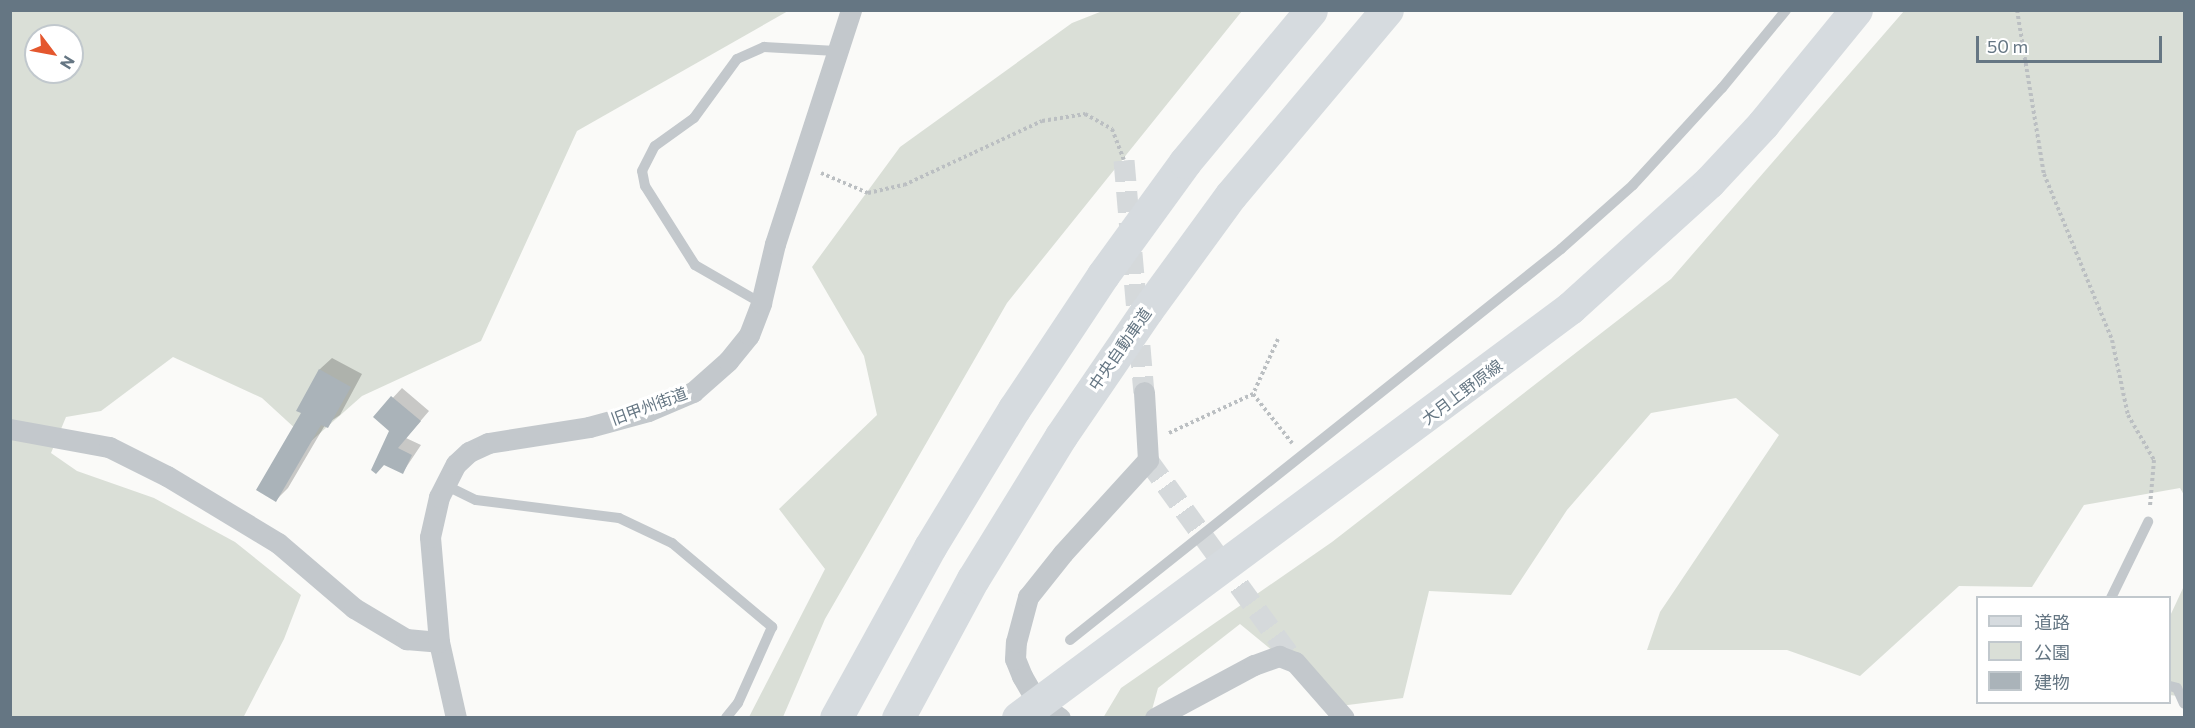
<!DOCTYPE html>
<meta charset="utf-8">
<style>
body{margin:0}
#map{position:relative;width:2195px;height:728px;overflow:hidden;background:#fafaf8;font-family:Commissioner,"Noto Sans JP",sans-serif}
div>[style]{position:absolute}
.green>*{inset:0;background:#dadfd7}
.shadow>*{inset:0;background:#0003}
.building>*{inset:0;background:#aab3b9}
.street-tunnel>*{height:21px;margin-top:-10.5px;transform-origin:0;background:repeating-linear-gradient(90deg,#d5d9db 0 21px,transparent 0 31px)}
.path>*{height:4px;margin-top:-2px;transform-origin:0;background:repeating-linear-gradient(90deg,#bbbfc2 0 3px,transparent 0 6px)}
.lane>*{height:10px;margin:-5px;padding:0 5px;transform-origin:5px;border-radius:5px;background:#c3c8cc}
.street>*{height:21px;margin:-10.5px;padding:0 10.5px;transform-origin:10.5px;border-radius:10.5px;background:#c3c8cc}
.primary>*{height:33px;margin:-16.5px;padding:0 16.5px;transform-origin:16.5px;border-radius:16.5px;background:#d6dbdf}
.highway>*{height:33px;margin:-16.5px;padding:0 16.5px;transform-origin:16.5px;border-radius:16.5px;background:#d6dbdf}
span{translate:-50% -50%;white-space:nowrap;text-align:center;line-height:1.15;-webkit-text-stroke:6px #fff;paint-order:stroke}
.street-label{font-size:16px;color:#657683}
.frame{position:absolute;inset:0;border:12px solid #657683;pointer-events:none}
.legend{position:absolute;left:1976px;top:596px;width:195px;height:108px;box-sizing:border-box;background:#fff;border:2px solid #c1c8cd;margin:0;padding:8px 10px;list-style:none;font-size:18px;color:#657683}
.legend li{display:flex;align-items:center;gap:12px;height:30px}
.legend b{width:30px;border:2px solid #c1c8cd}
.north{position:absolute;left:24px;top:24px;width:60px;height:60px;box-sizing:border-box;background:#fff;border:2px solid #c1c8cd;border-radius:50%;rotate:122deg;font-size:16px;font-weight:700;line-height:24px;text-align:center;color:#657683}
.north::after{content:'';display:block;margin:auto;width:21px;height:27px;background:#e4572e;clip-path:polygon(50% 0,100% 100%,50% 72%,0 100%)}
.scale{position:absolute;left:1976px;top:36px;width:186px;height:27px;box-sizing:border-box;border:3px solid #657683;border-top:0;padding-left:8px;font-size:18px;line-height:21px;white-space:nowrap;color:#657683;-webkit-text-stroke:4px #fff;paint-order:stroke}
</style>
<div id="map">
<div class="green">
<i style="clip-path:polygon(1105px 10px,1242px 11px,1007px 303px,825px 619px,783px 717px,749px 717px,825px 569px,779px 509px,877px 415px,864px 356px,812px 267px,900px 147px,1072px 23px)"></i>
<i style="clip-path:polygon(evenodd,10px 11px,788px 11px,577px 131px,481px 341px,362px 396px,310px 442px,262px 398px,173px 357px,101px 411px,66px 417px,51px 453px,77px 471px,154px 498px,235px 542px,301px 595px,284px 639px,243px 718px,11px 717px,10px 11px,36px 36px,72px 36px,72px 72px,36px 72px,36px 36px)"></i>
<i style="clip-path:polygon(1904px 11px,2184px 11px,2184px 495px,2180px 488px,2084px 505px,2032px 587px,1959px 586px,1860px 676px,1787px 650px,1647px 650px,1660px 612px,1779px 435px,1736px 398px,1651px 413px,1567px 510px,1511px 595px,1429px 591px,1403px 698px,1340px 706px,1240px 624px,1158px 688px,1150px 717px,1103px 718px,1121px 688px,1332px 542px,1671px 279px)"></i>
<i style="clip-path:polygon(2184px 586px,2184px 697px,2170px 695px,2170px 616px)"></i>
</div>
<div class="shadow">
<i style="clip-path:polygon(332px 358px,362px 374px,340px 415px,325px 425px,288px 488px,276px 500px,320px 369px)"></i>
<i style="clip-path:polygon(402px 388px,429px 411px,406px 438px,421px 445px,403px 472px,391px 430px,375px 417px)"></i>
</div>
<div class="building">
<i style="clip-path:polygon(319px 369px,351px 387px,328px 428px,321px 425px,276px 502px,256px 490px,301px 413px,296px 411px)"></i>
<i style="clip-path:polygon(391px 396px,421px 421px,398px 448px,412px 455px,403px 474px,384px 465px,376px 474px,371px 470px,389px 431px,373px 417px)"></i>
</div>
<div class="street-tunnel">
<i style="left:1124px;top:160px;width:233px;rotate:85.1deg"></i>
<i style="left:1148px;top:460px;width:250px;rotate:54deg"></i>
</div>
<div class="path">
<i style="left:2017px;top:10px;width:166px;rotate:80.7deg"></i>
<i style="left:2044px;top:174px;width:179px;rotate:67.7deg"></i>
<i style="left:2112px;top:340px;width:77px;rotate:78deg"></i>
<i style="left:2128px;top:415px;width:52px;rotate:60deg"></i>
<i style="left:2154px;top:460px;width:46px;rotate:95deg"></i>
<i style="left:821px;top:173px;width:51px;rotate:23.1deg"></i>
<i style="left:868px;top:193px;width:37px;rotate:-13deg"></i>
<i style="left:904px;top:185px;width:152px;rotate:-24.9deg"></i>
<i style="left:1042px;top:121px;width:44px;rotate:-9.2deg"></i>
<i style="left:1085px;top:114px;width:31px;rotate:29deg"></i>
<i style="left:1112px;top:129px;width:33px;rotate:69deg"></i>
<i style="left:1278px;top:339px;width:60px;rotate:114.4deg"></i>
<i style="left:1253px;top:394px;width:63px;rotate:51.5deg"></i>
<i style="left:1169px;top:433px;width:93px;rotate:-24.9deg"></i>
</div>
<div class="lane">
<i style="left:761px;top:303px;width:76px;rotate:-150.1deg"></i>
<i style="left:695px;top:265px;width:93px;rotate:-122.3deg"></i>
<i style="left:645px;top:186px;width:15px;rotate:-101deg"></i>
<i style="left:642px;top:171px;width:28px;rotate:-63deg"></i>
<i style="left:655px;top:146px;width:48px;rotate:-35.7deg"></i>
<i style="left:694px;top:118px;width:73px;rotate:-53.9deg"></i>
<i style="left:737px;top:59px;width:30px;rotate:-24deg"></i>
<i style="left:764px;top:47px;width:72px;rotate:3.2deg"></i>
<i style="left:445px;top:485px;width:34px;rotate:26deg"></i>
<i style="left:476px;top:500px;width:144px;rotate:7.2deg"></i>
<i style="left:619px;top:518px;width:59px;rotate:25.3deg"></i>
<i style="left:672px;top:543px;width:131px;rotate:40deg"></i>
<i style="left:772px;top:627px;width:83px;rotate:114.1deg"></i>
<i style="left:738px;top:703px;width:19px;rotate:129deg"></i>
<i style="left:2111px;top:598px;width:85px;rotate:-64deg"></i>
<i style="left:1070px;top:640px;width:628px;rotate:-38.53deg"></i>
<i style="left:1561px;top:249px;width:96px;rotate:-41.6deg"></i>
<i style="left:1633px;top:185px;width:132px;rotate:-47.5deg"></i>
<i style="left:1722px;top:88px;width:101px;rotate:-50.6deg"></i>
<i style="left:2170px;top:686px;width:7px;rotate:16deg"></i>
<i style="left:2177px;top:688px;width:17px;rotate:66deg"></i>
</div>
<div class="street">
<i style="left:10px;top:429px;width:101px;rotate:10.3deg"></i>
<i style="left:109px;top:447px;width:65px;rotate:26.6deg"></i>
<i style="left:167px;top:476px;width:130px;rotate:31.1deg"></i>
<i style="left:278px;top:543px;width:100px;rotate:40.5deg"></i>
<i style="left:354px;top:608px;width:61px;rotate:30.8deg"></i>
<i style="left:406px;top:639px;width:33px;rotate:5deg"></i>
<i style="left:456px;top:718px;width:78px;rotate:-102.6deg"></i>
<i style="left:439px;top:642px;width:105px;rotate:-94.9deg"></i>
<i style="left:430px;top:537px;width:41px;rotate:-77.3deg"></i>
<i style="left:439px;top:497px;width:37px;rotate:-63deg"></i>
<i style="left:456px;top:464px;width:18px;rotate:-43deg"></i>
<i style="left:469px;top:452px;width:21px;rotate:-25deg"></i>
<i style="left:488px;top:443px;width:102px;rotate:-9deg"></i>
<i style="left:589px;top:427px;width:61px;rotate:-15.2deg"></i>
<i style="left:648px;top:411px;width:49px;rotate:-22.9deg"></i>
<i style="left:693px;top:392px;width:47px;rotate:-41.5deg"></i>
<i style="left:728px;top:361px;width:33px;rotate:-51deg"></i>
<i style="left:749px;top:335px;width:34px;rotate:-69deg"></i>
<i style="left:761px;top:303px;width:61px;rotate:-76.7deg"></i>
<i style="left:775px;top:244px;width:246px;rotate:-72deg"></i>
<i style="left:1060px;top:718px;width:28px;rotate:-145deg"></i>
<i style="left:1037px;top:702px;width:30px;rotate:-120deg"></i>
<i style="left:1022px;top:676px;width:18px;rotate:-112deg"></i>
<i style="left:1015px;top:659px;width:17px;rotate:-87deg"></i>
<i style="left:1016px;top:642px;width:47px;rotate:-75.1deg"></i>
<i style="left:1028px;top:597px;width:56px;rotate:-51.5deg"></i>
<i style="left:1063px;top:553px;width:126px;rotate:-47.6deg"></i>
<i style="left:1148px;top:460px;width:68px;rotate:-93.4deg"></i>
<i style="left:1155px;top:718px;width:112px;rotate:-28.2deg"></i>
<i style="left:1254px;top:665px;width:27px;rotate:-20deg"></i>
<i style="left:1279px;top:656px;width:17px;rotate:21deg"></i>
<i style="left:1295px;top:662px;width:74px;rotate:48.8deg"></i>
</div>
<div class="primary">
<i style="left:1018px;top:718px;width:688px;rotate:-36.6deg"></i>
<i style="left:1570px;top:308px;width:188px;rotate:-42.2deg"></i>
<i style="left:1709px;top:182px;width:79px;rotate:-47deg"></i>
<i style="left:1763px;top:124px;width:147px;rotate:-50.8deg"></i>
</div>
<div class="highway">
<i style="left:836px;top:718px;width:195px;rotate:-61.2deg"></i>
<i style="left:930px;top:547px;width:162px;rotate:-58.7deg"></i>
<i style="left:1014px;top:409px;width:161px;rotate:-56.4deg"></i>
<i style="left:1103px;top:275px;width:140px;rotate:-54deg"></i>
<i style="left:1185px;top:162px;width:197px;rotate:-50.3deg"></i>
<i style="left:898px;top:718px;width:158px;rotate:-61.7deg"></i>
<i style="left:973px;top:579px;width:168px;rotate:-58.4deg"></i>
<i style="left:1061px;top:436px;width:153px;rotate:-55.7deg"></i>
<i style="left:1147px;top:310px;width:142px;rotate:-53.9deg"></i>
<i style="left:1231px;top:195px;width:242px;rotate:-49.9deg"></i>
</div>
<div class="street-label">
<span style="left:1120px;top:349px;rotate:-55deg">中央自動車道</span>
<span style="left:1462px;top:392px;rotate:-37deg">大月上野原線</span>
<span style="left:649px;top:406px;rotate:-20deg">旧甲州街道</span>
</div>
<div class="frame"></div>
<ul class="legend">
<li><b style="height:8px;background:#d6dbdf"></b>道路</li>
<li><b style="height:16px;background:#dadfd7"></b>公園</li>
<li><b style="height:16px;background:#aab3b9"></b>建物</li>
</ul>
<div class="north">N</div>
<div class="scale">50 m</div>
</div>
